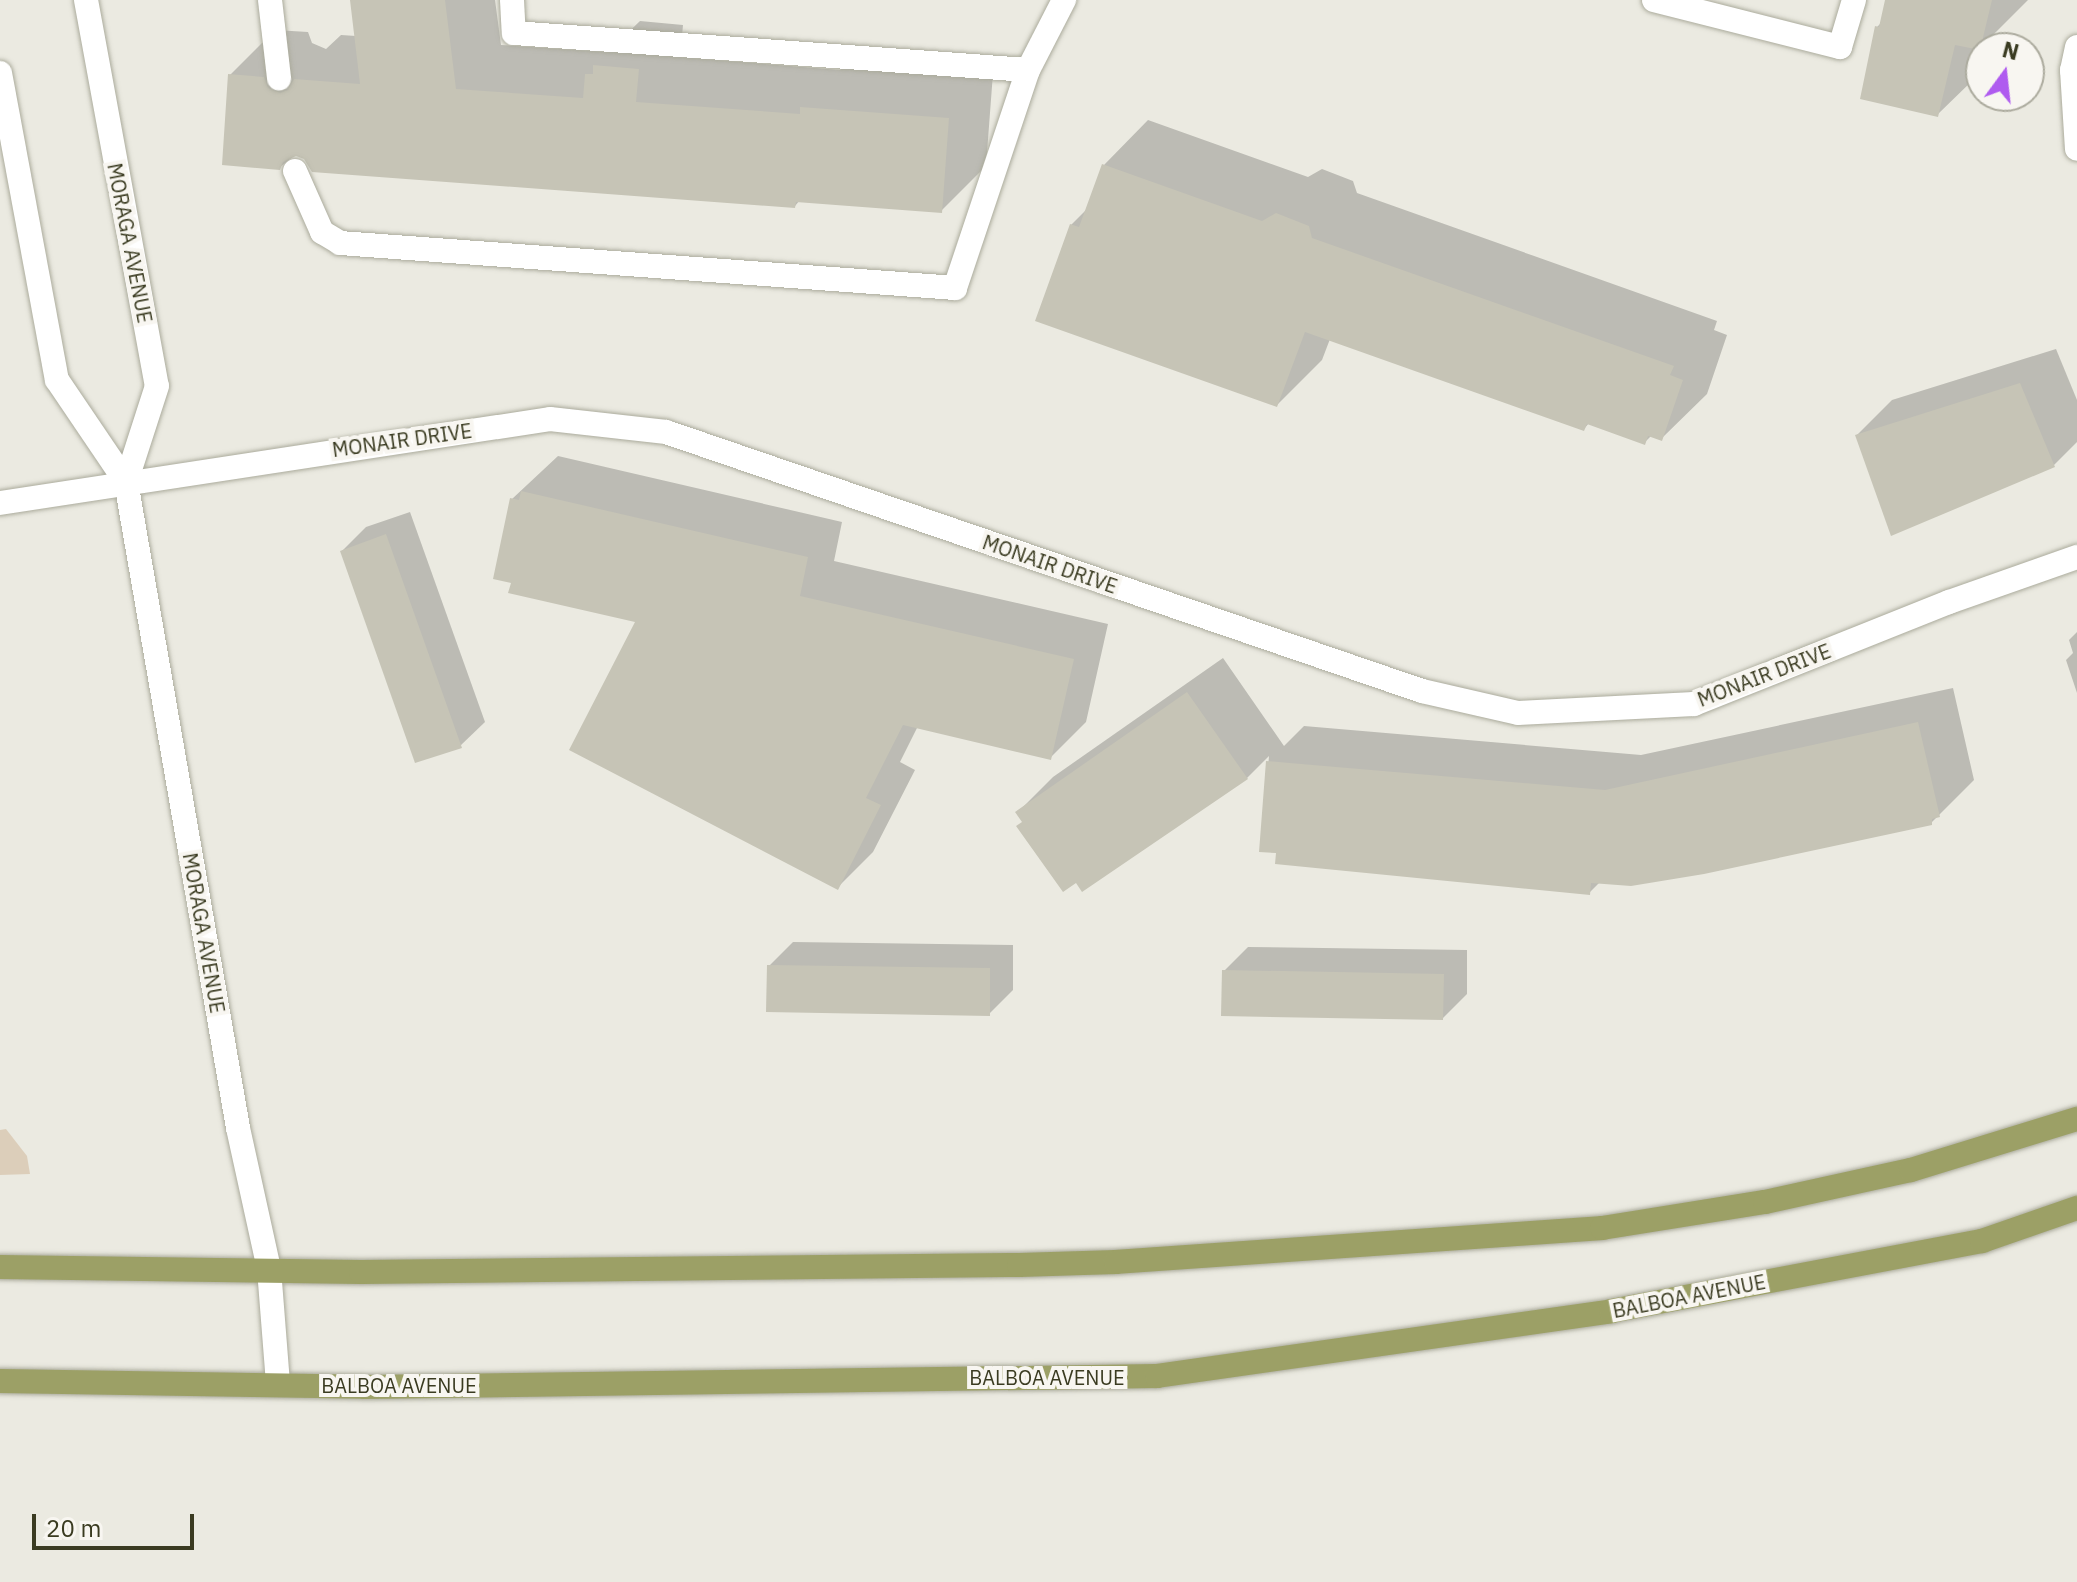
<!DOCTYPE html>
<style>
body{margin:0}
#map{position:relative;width:2077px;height:1582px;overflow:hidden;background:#ebeae1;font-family:"IBM Plex Sans",sans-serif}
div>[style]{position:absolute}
.green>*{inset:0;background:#dcceba}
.shadow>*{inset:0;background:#0003}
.building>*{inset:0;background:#c6c4b6}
.roads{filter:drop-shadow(0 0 2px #abab9c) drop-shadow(0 0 2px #abab9c)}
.service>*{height:24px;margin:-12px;padding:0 12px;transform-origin:12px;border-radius:12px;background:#fff}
.minor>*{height:24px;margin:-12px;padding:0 12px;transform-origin:12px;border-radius:12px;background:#fff}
.tertiary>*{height:24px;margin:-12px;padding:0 12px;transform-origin:12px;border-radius:12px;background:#fff}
.secondary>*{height:24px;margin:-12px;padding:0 12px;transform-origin:12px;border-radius:12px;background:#fff}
.primary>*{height:24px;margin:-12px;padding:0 12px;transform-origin:12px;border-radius:12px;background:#9ca066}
span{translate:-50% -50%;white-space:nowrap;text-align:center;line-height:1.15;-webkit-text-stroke:8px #f8f6f1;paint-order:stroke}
.street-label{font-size:20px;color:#3a3b21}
.north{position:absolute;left:1965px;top:32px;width:80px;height:80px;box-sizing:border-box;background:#f8f6f1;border:2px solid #acab9e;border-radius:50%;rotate:15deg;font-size:22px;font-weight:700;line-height:32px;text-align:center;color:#3a3b21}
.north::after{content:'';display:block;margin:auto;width:28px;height:36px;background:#af5bef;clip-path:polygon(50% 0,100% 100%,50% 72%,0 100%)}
.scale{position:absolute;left:32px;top:1514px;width:162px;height:36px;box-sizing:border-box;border:4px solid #3a3b21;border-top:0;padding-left:10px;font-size:24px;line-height:28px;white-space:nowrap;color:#3a3b21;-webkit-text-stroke:6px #f8f6f1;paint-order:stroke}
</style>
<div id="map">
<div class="green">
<i style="clip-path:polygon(6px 1129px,27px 1156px,30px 1174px,0 1175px,0 1130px)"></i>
</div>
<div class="shadow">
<i style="clip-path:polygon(352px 0,495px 0,501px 45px,608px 52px,640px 21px,683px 25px,680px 57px,840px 70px,847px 62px,993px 73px,986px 166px,941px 211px,800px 200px,795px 206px,306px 158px,296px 154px,279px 168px,230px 75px,275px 30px,308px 32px,312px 43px,326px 49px,341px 35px,356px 36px)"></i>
<i style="clip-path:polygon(1887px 0,2028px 0,1980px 48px,1973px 80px,1937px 115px,1877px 27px,1882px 22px)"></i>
<i style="clip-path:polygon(1148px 120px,1308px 177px,1322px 169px,1353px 181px,1357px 193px,1717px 321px,1714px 330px,1727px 335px,1707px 394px,1662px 438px,1652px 435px,1645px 442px,1589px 423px,1584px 429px,1330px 339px,1322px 360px,1277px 405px,1071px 225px,1088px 208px,1104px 165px)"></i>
<i style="clip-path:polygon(2056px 349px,2077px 400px,2077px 442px,2054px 465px,1857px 435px,1892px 400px)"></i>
<i style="clip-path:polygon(558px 456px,842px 522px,834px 561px,1108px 624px,1086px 722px,1050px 758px,918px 726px,900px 762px,915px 770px,873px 852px,838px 887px,638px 621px,513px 581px,512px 499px)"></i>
<i style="clip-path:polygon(410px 512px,485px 722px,460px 746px,342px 551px,366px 527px)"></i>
<i style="clip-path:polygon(2077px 632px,2077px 693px,2066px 660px,2073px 653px,2069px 640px)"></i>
<i style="clip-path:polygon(1223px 658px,1284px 746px,1304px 726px,1641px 755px,1953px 688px,1974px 780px,1931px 823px,1600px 882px,1589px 893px,1261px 850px,1269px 756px,1247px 778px,1024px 821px,1018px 812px,1053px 777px)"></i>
<i style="clip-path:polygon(793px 942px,1013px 945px,1013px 990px,989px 1014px,769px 966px)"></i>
<i style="clip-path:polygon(1248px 947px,1467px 950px,1467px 994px,1443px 1018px,1224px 971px)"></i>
</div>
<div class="building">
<i style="clip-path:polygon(350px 0,445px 0,456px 89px,583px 98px,585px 74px,593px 74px,593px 65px,639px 69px,636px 102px,800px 114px,800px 107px,949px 118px,942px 213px,796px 202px,795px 208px,312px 172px,304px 159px,296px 156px,283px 162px,280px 170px,222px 165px,228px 74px,264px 77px,268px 88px,280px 93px,288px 90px,294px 79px,360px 84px)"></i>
<i style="clip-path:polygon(1885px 0,1992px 0,1980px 50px,1955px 45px,1938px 117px,1860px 99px,1875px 26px,1879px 27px)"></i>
<i style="clip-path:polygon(1102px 164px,1262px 221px,1276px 213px,1309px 226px,1312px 238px,1674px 366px,1670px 375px,1683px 380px,1662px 441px,1648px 436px,1645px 445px,1587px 424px,1584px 431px,1305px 332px,1277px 407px,1035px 321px,1070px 224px,1079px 227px)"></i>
<i style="clip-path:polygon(2020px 383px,2055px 467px,1891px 536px,1855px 435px)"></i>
<i style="clip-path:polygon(521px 491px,808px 557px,800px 596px,1074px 659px,1051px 760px,903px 725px,866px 798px,881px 805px,838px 890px,569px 750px,635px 622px,508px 593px,511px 583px,493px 579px,510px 498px,519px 500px)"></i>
<i style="clip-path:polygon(386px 534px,462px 748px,415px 763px,340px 551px)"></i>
<i style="clip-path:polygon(1187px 692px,1248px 779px,1082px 892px,1076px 883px,1063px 892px,1016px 826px,1022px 822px,1015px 812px)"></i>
<i style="clip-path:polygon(1918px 722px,1940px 817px,1932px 819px,1932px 825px,1704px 874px,1631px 886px,1591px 883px,1590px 895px,1275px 864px,1276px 853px,1259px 852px,1266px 761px,1605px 790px)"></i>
<i style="clip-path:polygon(767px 965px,990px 968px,990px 1016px,766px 1012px)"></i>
<i style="clip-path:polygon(1222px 970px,1444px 974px,1443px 1020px,1221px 1016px)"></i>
</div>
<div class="roads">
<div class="service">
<i style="left:270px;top:0;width:79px;rotate:83.4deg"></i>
<i style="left:512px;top:0;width:33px;rotate:87deg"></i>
<i style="left:514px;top:33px;width:515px;rotate:4.12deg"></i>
<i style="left:1654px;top:0;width:192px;rotate:14.2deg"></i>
<i style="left:1840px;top:47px;width:49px;rotate:-73.4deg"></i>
<i style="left:295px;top:171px;width:67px;rotate:66.1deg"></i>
<i style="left:322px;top:232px;width:21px;rotate:31deg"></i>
<i style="left:340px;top:243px;width:617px;rotate:4.18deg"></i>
<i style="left:955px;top:288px;width:230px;rotate:-71.5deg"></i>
<i style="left:1028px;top:70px;width:79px;rotate:-62.8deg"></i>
</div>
<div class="minor">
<i style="left:2077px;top:47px;width:24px;rotate:102deg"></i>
<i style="left:2072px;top:70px;width:79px;rotate:86.4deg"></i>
</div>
<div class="tertiary">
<i style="left:0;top:503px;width:556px;rotate:-8.68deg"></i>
<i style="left:550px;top:419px;width:117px;rotate:6.4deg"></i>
<i style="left:666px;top:432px;width:799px;rotate:18.91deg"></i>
<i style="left:1422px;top:691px;width:98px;rotate:12.9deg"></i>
<i style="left:1518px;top:713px;width:176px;rotate:-2.9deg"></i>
<i style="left:1694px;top:704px;width:275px;rotate:-21.8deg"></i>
<i style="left:1949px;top:602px;width:136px;rotate:-19.4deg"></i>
</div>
<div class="secondary">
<i style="left:86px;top:0;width:392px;rotate:79.6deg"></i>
<i style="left:157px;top:386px;width:101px;rotate:107.9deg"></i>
<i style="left:0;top:73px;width:312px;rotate:79.5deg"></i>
<i style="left:57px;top:380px;width:123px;rotate:55.9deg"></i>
<i style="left:126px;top:482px;width:656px;rotate:80.16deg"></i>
<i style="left:238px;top:1128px;width:144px;rotate:77.6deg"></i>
<i style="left:269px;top:1269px;width:115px;rotate:85.5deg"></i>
</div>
<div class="primary">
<i style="left:0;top:1267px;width:361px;rotate:0.8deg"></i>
<i style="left:361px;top:1272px;width:658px;rotate:-0.61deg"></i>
<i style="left:1019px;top:1265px;width:97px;rotate:-1.8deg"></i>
<i style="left:1116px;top:1262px;width:487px;rotate:-4deg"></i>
<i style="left:1602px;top:1228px;width:165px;rotate:-9.1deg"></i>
<i style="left:1765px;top:1202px;width:149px;rotate:-12.4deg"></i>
<i style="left:1911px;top:1170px;width:174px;rotate:-17.1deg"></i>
<i style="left:0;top:1381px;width:364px;rotate:0.9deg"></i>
<i style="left:364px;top:1387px;width:793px;rotate:-0.79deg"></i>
<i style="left:1157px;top:1376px;width:459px;rotate:-8.1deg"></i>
<i style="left:1611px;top:1311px;width:378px;rotate:-10.7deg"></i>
<i style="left:1982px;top:1241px;width:101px;rotate:-19.2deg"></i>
</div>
</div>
<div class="street-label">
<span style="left:130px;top:243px;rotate:79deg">MORAGA AVENUE</span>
<span style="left:402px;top:440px;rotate:-8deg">MONAIR DRIVE</span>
<span style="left:1050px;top:564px;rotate:19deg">MONAIR DRIVE</span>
<span style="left:1764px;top:675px;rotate:-21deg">MONAIR DRIVE</span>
<span style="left:204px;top:933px;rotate:80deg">MORAGA AVENUE</span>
<span style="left:1689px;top:1296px;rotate:-11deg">BALBOA AVENUE</span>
<span style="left:1047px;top:1377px">BALBOA AVENUE</span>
<span style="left:399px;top:1385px">BALBOA AVENUE</span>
</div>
<div class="north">N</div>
<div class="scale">20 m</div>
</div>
